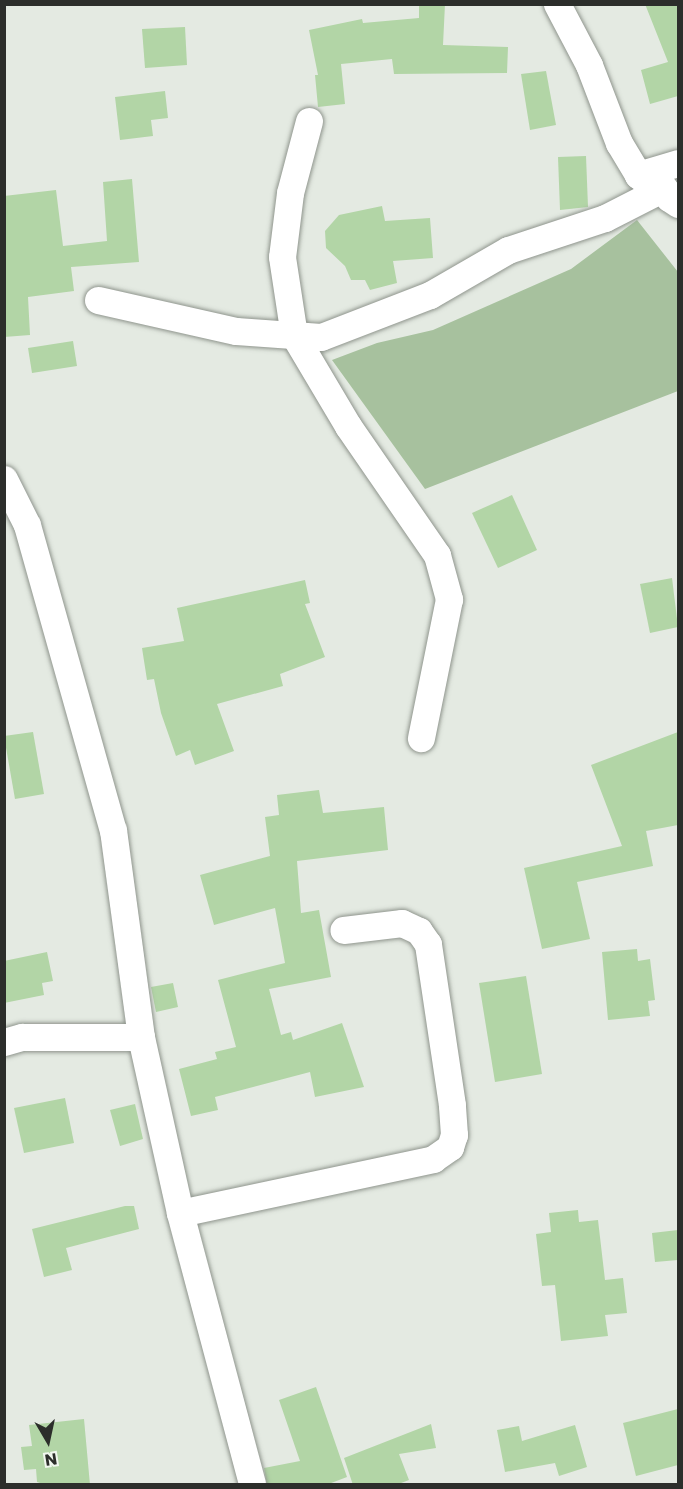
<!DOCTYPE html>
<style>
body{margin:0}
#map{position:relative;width:683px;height:1489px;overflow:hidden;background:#e4eae2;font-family:Poppins,sans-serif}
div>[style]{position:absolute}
.green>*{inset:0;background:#a7c19e}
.building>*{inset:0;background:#b2d5a6}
.roads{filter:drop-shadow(0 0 2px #8f958d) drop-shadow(0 0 2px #8f958d)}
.minor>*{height:27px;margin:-13.5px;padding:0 13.5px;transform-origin:13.5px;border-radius:13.5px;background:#fff}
span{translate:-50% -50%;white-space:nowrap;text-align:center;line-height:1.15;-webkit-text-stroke:4.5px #f1f7ef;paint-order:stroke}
.frame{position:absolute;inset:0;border:6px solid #2c2e2b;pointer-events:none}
.north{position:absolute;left:18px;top:1411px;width:60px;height:60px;-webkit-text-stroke:4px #f1f7ef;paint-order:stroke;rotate:171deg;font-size:16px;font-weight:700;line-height:24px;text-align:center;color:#2c2e2b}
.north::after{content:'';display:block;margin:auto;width:21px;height:27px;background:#2c2e2b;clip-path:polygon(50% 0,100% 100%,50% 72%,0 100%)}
</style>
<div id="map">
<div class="green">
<i style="clip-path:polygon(637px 220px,678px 272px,678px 391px,425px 489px,332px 360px,377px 343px,433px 330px,571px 269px)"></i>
</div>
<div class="building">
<i style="clip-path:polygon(419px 4px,445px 4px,443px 45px,508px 47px,507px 73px,394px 74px,392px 59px,341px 64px,345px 104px,318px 107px,315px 75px,318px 75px,309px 30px,362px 19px,363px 23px,419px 18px)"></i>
<i style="clip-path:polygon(645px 4px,678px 4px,678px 96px,650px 104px,641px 70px,668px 62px)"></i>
<i style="clip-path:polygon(185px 27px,187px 65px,145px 68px,142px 29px)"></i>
<i style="clip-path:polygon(546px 71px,556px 125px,530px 130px,521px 74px)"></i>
<i style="clip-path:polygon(165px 91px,168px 118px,151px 120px,153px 136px,120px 140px,115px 97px)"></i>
<i style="clip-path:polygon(586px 156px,588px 207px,560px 210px,558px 157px)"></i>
<i style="clip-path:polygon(132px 179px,139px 262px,71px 267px,74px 291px,28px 297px,30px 335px,4px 337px,4px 196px,56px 190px,63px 246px,107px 241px,103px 182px)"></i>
<i style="clip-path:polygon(382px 206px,385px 221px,430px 218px,433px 258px,393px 261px,397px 283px,370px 290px,365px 280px,351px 280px,345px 266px,326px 248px,325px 231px,339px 215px)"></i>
<i style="clip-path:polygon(73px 341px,77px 366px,32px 373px,28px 348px)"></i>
<i style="clip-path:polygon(512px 495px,537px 550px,498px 568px,472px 513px)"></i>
<i style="clip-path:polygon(672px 578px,678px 627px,650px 633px,640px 584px)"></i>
<i style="clip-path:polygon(305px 580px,310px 603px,305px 604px,325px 657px,280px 674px,283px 686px,217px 704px,234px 751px,195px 765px,190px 750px,176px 756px,161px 713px,154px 679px,147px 680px,142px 648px,184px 641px,177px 608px)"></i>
<i style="clip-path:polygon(33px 732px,44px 794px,15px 799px,4px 736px)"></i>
<i style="clip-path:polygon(678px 732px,678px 825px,646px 831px,653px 866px,577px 882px,590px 939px,542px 949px,524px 868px,622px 846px,591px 765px)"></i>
<i style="clip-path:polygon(319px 790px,323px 813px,384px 807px,388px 850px,297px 861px,301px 913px,319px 910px,331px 977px,269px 989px,281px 1035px,291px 1032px,293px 1040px,342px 1023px,364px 1087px,315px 1097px,310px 1072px,215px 1097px,218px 1110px,191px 1116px,179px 1069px,217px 1059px,215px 1052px,236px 1047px,218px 980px,285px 963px,275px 908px,214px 925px,200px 875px,270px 856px,265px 817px,279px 815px,277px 795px)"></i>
<i style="clip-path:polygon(637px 949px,638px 961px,650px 959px,655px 1000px,648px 1001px,650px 1016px,608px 1020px,602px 952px)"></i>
<i style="clip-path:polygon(47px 952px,53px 981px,42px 983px,44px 995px,4px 1003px,4px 961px)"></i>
<i style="clip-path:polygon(526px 976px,542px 1074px,495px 1082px,479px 983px)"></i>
<i style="clip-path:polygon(173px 983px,178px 1007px,156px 1012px,151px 987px)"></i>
<i style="clip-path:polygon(65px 1098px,74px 1143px,24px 1153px,14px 1108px)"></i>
<i style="clip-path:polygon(135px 1104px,143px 1139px,120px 1146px,110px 1110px)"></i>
<i style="clip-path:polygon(125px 1206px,134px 1206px,139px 1229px,66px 1248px,72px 1270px,44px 1277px,32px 1229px)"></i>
<i style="clip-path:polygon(578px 1210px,579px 1222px,598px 1220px,605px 1280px,623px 1278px,627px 1313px,605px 1315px,608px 1336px,561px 1341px,555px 1285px,542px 1286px,536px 1234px,551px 1232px,549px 1213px)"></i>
<i style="clip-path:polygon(678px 1230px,678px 1260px,655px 1262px,652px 1233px)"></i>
<i style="clip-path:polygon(316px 1387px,347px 1477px,326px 1485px,267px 1485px,264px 1468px,300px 1461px,279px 1400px)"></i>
<i style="clip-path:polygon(678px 1409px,678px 1465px,636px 1476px,623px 1423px)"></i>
<i style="clip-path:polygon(84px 1419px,90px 1485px,46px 1485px,37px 1482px,36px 1469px,24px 1470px,21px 1447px,32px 1446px,29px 1425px)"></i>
<i style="clip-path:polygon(431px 1424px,436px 1448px,399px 1454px,409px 1480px,396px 1485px,353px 1485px,344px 1458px)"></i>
<i style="clip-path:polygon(575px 1425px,587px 1467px,559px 1476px,555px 1463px,505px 1472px,497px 1430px,519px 1426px,522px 1441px)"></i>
</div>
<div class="roads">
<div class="minor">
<i style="left:557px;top:4px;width:69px;rotate:62.3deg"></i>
<i style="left:589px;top:65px;width:84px;rotate:69deg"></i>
<i style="left:619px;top:143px;width:37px;rotate:59deg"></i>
<i style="left:638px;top:175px;width:18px;rotate:38deg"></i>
<i style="left:652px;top:186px;width:12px;rotate:9deg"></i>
<i style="left:664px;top:188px;width:11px;rotate:63deg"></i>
<i style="left:669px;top:198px;width:11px;rotate:34deg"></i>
<i style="left:309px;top:121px;width:74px;rotate:104.8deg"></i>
<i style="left:290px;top:193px;width:64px;rotate:97.1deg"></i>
<i style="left:282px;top:257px;width:79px;rotate:81.3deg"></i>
<i style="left:294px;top:335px;width:106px;rotate:59.3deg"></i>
<i style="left:348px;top:426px;width:157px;rotate:55.4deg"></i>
<i style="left:437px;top:555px;width:46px;rotate:74.7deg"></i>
<i style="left:449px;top:599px;width:142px;rotate:101.4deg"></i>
<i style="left:638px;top:175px;width:42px;rotate:-16.7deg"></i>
<i style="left:98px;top:300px;width:141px;rotate:12.7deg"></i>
<i style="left:236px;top:331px;width:85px;rotate:4deg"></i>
<i style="left:321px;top:337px;width:117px;rotate:-21.1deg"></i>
<i style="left:430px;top:295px;width:90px;rotate:-30deg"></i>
<i style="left:508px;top:250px;width:102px;rotate:-18.3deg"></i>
<i style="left:605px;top:218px;width:66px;rotate:-27deg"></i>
<i style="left:4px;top:479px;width:51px;rotate:63.4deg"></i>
<i style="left:27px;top:525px;width:317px;rotate:74.3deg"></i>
<i style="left:113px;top:830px;width:209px;rotate:82.3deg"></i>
<i style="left:141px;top:1037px;width:180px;rotate:77.5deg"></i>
<i style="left:180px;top:1213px;width:280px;rotate:75.1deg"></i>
<i style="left:4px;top:1042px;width:19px;rotate:-16deg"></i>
<i style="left:22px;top:1037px;width:119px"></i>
<i style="left:180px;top:1213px;width:259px;rotate:-12deg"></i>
<i style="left:433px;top:1159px;width:21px;rotate:-35deg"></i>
<i style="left:450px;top:1147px;width:13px;rotate:-72deg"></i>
<i style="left:454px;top:1135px;width:30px;rotate:-94deg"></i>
<i style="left:452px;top:1105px;width:163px;rotate:-98.5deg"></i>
<i style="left:428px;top:944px;width:16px;rotate:-125deg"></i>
<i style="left:419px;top:931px;width:19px;rotate:-155deg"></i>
<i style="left:402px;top:923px;width:59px;rotate:173.2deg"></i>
</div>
</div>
<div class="frame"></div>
<div class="north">N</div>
</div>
